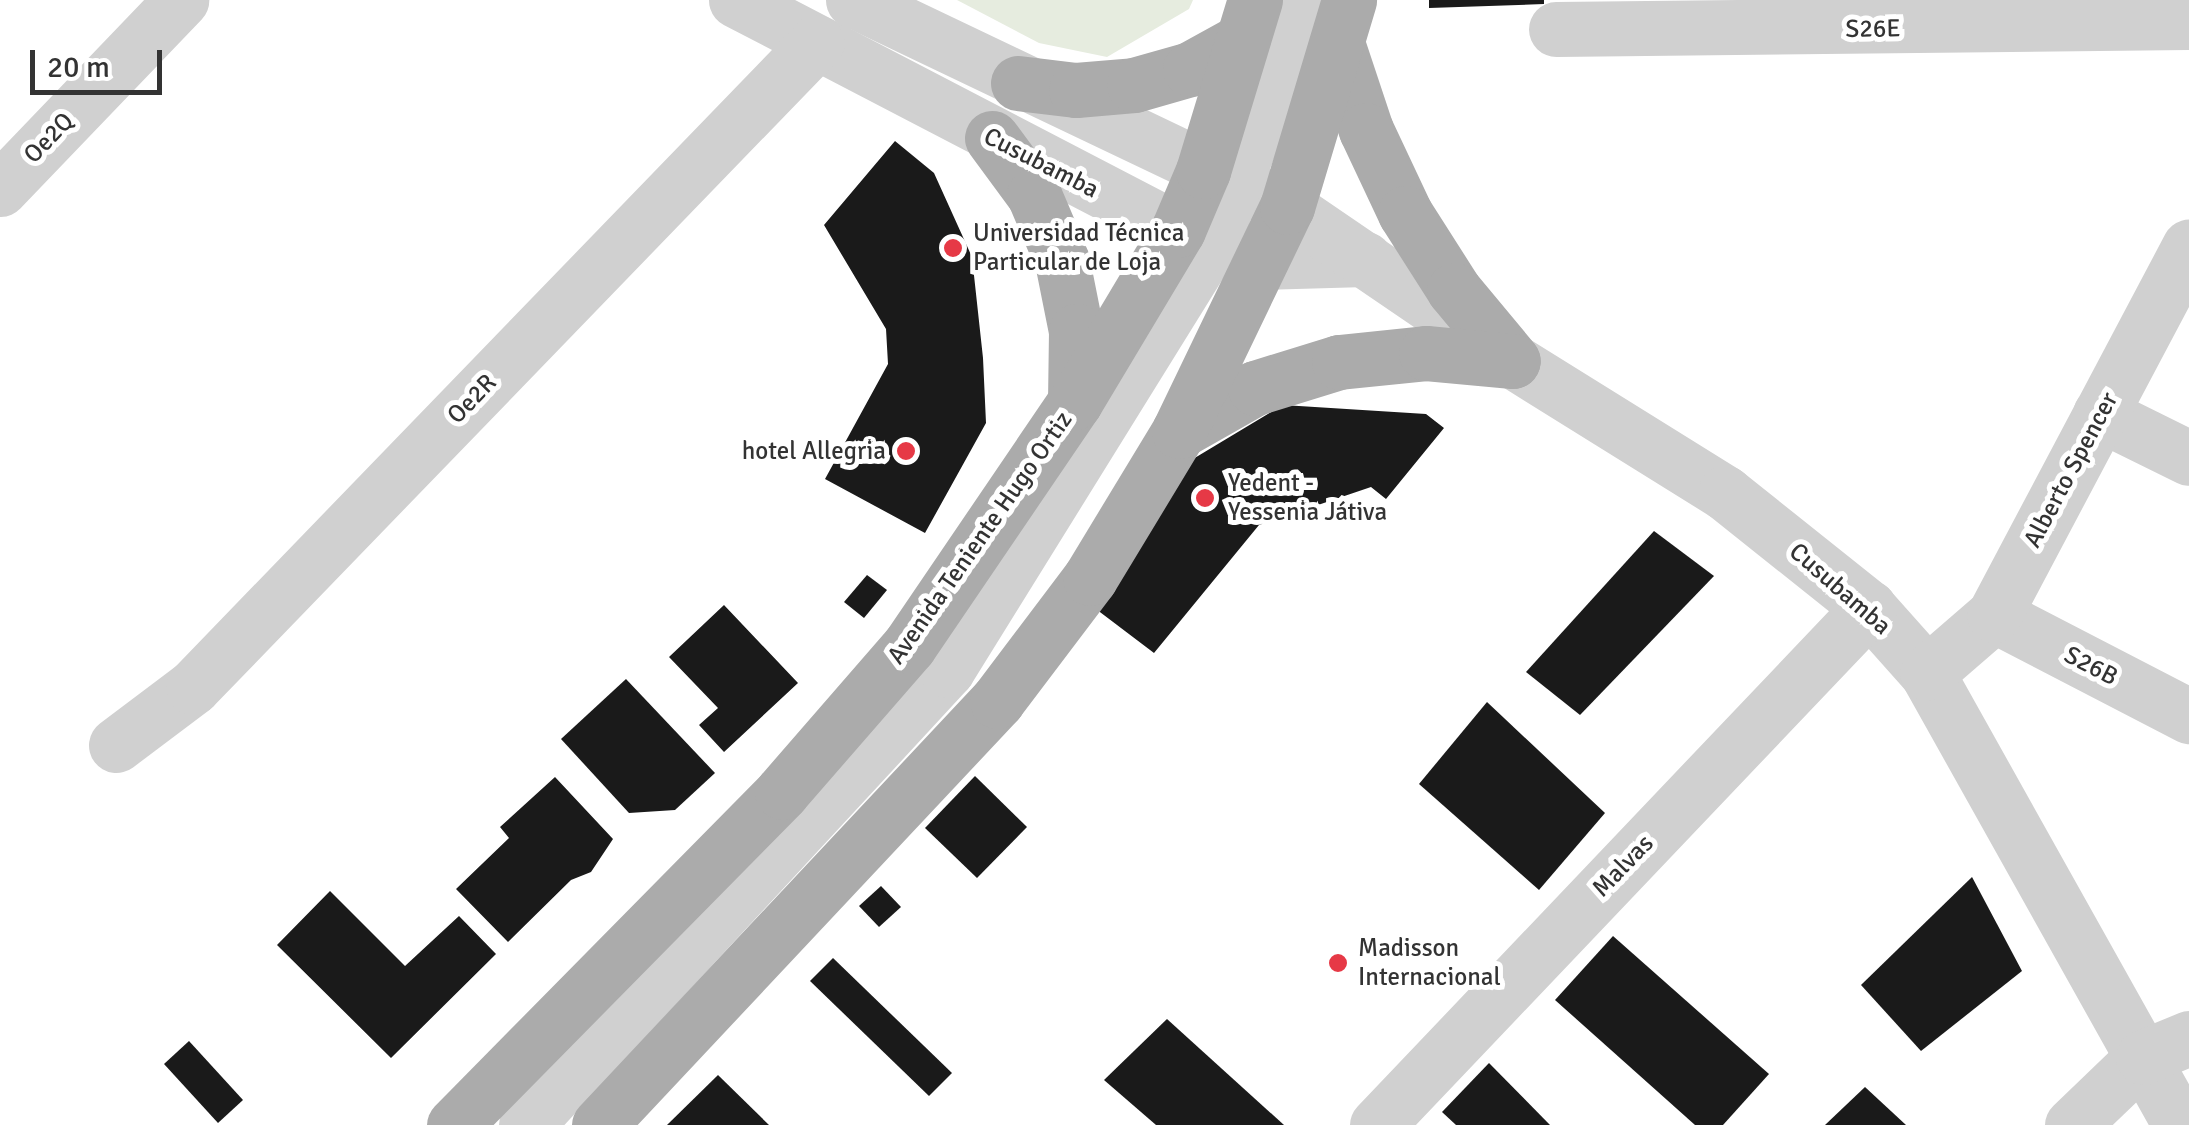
<!DOCTYPE html>
<meta charset="utf-8">
<style>
body{margin:0}
#map{position:relative;width:2189px;height:1125px;overflow:hidden;background:#fff;font-family:Signika,sans-serif}
div>[style]{position:absolute}
.green>*{inset:0;background:#e6ecdf}
.building>*{inset:0;background:#1a1a1a}
.minor>*{height:55px;margin:-27.5px;padding:0 27.5px;transform-origin:27.5px;border-radius:27.5px;background:#d0d0d0}
.major>*{height:55px;margin:-27.5px;padding:0 27.5px;transform-origin:27.5px;border-radius:27.5px;background:#ababab}
.dots>*{width:28px;height:28px;translate:-50% -50%;box-sizing:border-box;border:5px solid #fff;border-radius:50%}
span{translate:-50% -50%;white-space:nowrap;text-align:center;line-height:1.15;-webkit-text-stroke:10px #fff;paint-order:stroke}
.street-label{font-size:25px;color:#333}
.poi-label{font-size:25px;color:#333}
.left{translate:0 -50%;text-align:left}
.right{translate:-100% -50%;text-align:right}
.scale{position:absolute;left:30px;top:50px;width:132px;height:45px;box-sizing:border-box;border:5px solid #333;border-top:0;padding-left:12px;font-size:30px;line-height:35px;white-space:nowrap;color:#333;-webkit-text-stroke:8px #fff;paint-order:stroke}
</style>
<div id="map">
<div class="green">
<i style="clip-path:polygon(957px 0,1193px 0,1189px 9px,1107px 57px,1039px 43px)"></i>
</div>
<div class="building">
<i style="clip-path:polygon(1429px 0,1544px 0,1544px 4px,1429px 8px)"></i>
<i style="clip-path:polygon(895px 141px,934px 173px,972px 257px,983px 358px,986px 423px,925px 533px,825px 479px,888px 364px,886px 329px,824px 225px)"></i>
<i style="clip-path:polygon(1283px 405px,1426px 414px,1444px 428px,1386px 499px,1371px 487px,1259px 525px,1154px 653px,1088px 603px,1188px 462px)"></i>
<i style="clip-path:polygon(1654px 531px,1714px 576px,1580px 715px,1526px 672px)"></i>
<i style="clip-path:polygon(867px 575px,887px 590px,864px 618px,844px 602px)"></i>
<i style="clip-path:polygon(724px 605px,798px 683px,724px 752px,699px 725px,718px 708px,669px 657px)"></i>
<i style="clip-path:polygon(626px 679px,715px 773px,675px 810px,629px 813px,561px 739px)"></i>
<i style="clip-path:polygon(1487px 702px,1605px 813px,1539px 890px,1419px 784px)"></i>
<i style="clip-path:polygon(975px 776px,1027px 827px,977px 878px,925px 828px)"></i>
<i style="clip-path:polygon(555px 777px,613px 839px,591px 872px,571px 880px,508px 942px,456px 889px,509px 838px,500px 827px)"></i>
<i style="clip-path:polygon(1972px 877px,2022px 971px,1921px 1051px,1861px 985px)"></i>
<i style="clip-path:polygon(881px 886px,901px 907px,879px 927px,859px 906px)"></i>
<i style="clip-path:polygon(330px 891px,405px 966px,459px 916px,496px 954px,391px 1058px,277px 945px)"></i>
<i style="clip-path:polygon(1613px 936px,1769px 1074px,1723px 1125px,1695px 1125px,1555px 1000px)"></i>
<i style="clip-path:polygon(833px 958px,952px 1073px,929px 1096px,810px 981px)"></i>
<i style="clip-path:polygon(1167px 1019px,1284px 1125px,1156px 1125px,1104px 1080px)"></i>
<i style="clip-path:polygon(189px 1041px,243px 1100px,218px 1123px,164px 1064px)"></i>
<i style="clip-path:polygon(1489px 1063px,1550px 1125px,1456px 1125px,1442px 1112px)"></i>
<i style="clip-path:polygon(718px 1075px,769px 1125px,667px 1125px)"></i>
<i style="clip-path:polygon(1865px 1087px,1906px 1125px,1825px 1125px)"></i>
</div>
<div class="minor">
<i style="left:736px;top:0;width:498px;rotate:27.5deg"></i>
<i style="left:1178px;top:230px;width:90px;rotate:20.9deg"></i>
<i style="left:1262px;top:262px;width:103px;rotate:-1.7deg"></i>
<i style="left:853px;top:0;width:481px;rotate:25.5deg"></i>
<i style="left:1287px;top:207px;width:273px;rotate:34.3deg"></i>
<i style="left:1513px;top:361px;width:250px;rotate:31.9deg"></i>
<i style="left:1725px;top:493px;width:184px;rotate:38.6deg"></i>
<i style="left:1869px;top:608px;width:87px;rotate:48.3deg"></i>
<i style="left:1927px;top:673px;width:518px;rotate:60.76deg"></i>
<i style="left:1556px;top:29px;width:633px;rotate:-0.63deg"></i>
<i style="left:0;top:189px;width:262px;rotate:-46.2deg"></i>
<i style="left:2100px;top:414px;width:99px;rotate:26.3deg"></i>
<i style="left:1994px;top:615px;width:220px;rotate:27.4deg"></i>
<i style="left:1927px;top:673px;width:89px;rotate:-40.9deg"></i>
<i style="left:1994px;top:615px;width:417px;rotate:-62.1deg"></i>
<i style="left:116px;top:745px;width:96px;rotate:-37deg"></i>
<i style="left:193px;top:687px;width:897px;rotate:-45.95deg"></i>
<i style="left:526px;top:1125px;width:620px;rotate:-47.22deg"></i>
<i style="left:947px;top:670px;width:503px;rotate:-58.18deg"></i>
<i style="left:1212px;top:243px;width:260px;rotate:-69.3deg"></i>
<i style="left:1377px;top:1125px;width:714px;rotate:-46.42deg"></i>
<i style="left:2072px;top:1125px;width:98px;rotate:-43.8deg"></i>
<i style="left:2143px;top:1057px;width:50px;rotate:-22.4deg"></i>
</div>
<div class="major">
<i style="left:1337px;top:43px;width:92px;rotate:71.6deg"></i>
<i style="left:1366px;top:130px;width:92px;rotate:64.8deg"></i>
<i style="left:1405px;top:213px;width:91px;rotate:57.5deg"></i>
<i style="left:1454px;top:290px;width:92px;rotate:50.3deg"></i>
<i style="left:1018px;top:83px;width:58px;rotate:6.9deg"></i>
<i style="left:1076px;top:90px;width:58px;rotate:-4.9deg"></i>
<i style="left:1134px;top:85px;width:58px;rotate:-15.9deg"></i>
<i style="left:1190px;top:69px;width:58px;rotate:-28.8deg"></i>
<i style="left:992px;top:138px;width:71px;rotate:53.6deg"></i>
<i style="left:1034px;top:195px;width:72px;rotate:67deg"></i>
<i style="left:1062px;top:261px;width:71px;rotate:78.7deg"></i>
<i style="left:1076px;top:331px;width:71px;rotate:90.8deg"></i>
<i style="left:1179px;top:431px;width:87px;rotate:-29.5deg"></i>
<i style="left:1255px;top:388px;width:88px;rotate:-17.2deg"></i>
<i style="left:1339px;top:362px;width:87px;rotate:-5.9deg"></i>
<i style="left:1426px;top:353px;width:87px;rotate:5.3deg"></i>
<i style="left:454px;top:1125px;width:467px;rotate:-45.4deg"></i>
<i style="left:782px;top:792px;width:194px;rotate:-49deg"></i>
<i style="left:909px;top:646px;width:295px;rotate:-55.8deg"></i>
<i style="left:1075px;top:402px;width:200px;rotate:-59.1deg"></i>
<i style="left:1178px;top:230px;width:64px;rotate:-67deg"></i>
<i style="left:1203px;top:171px;width:179px;rotate:-73.1deg"></i>
<i style="left:599px;top:1125px;width:582px;rotate:-46.81deg"></i>
<i style="left:997px;top:701px;width:154px;rotate:-52.9deg"></i>
<i style="left:1090px;top:578px;width:172px;rotate:-58.8deg"></i>
<i style="left:1179px;top:431px;width:249px;rotate:-64.3deg"></i>
<i style="left:1287px;top:207px;width:216px;rotate:-73.3deg"></i>
</div>
<div class="dots">
<i style="left:953px;top:248px;background:#e63946"></i>
<i style="left:906px;top:451px;background:#e63946"></i>
<i style="left:1205px;top:498px;background:#e63946"></i>
<i style="left:1338px;top:963px;background:#e63946"></i>
</div>
<div class="street-label">
<span style="left:1873px;top:29px;rotate:-1deg">S26E</span>
<span style="left:49px;top:138px;rotate:-46deg">Oe2Q</span>
<span style="left:1041px;top:163px;rotate:27deg">Cusubamba</span>
<span style="left:472px;top:399px;rotate:-46deg">Oe2R</span>
<span style="left:2071px;top:470px;rotate:-62deg">Alberto Spencer</span>
<span style="left:980px;top:538px;rotate:-55deg">Avenida Teniente Hugo Ortiz</span>
<span style="left:1840px;top:589px;rotate:41deg">Cusubamba</span>
<span style="left:2091px;top:666px;rotate:27deg">S26B</span>
<span style="left:1623px;top:866px;rotate:-46deg">Malvas</span>
</div>
<div class="poi-label">
<span class="left" style="left:973px;top:248px">Universidad Técnica<br>Particular de Loja</span>
<span class="right" style="left:886px;top:451px">hotel Allegria</span>
<span class="left" style="left:1228px;top:498px">Yedent -<br>Yessenia Játiva</span>
<span class="left" style="left:1358px;top:963px">Madisson<br>Internacional</span>
</div>
<div class="scale">20 m</div>
</div>
